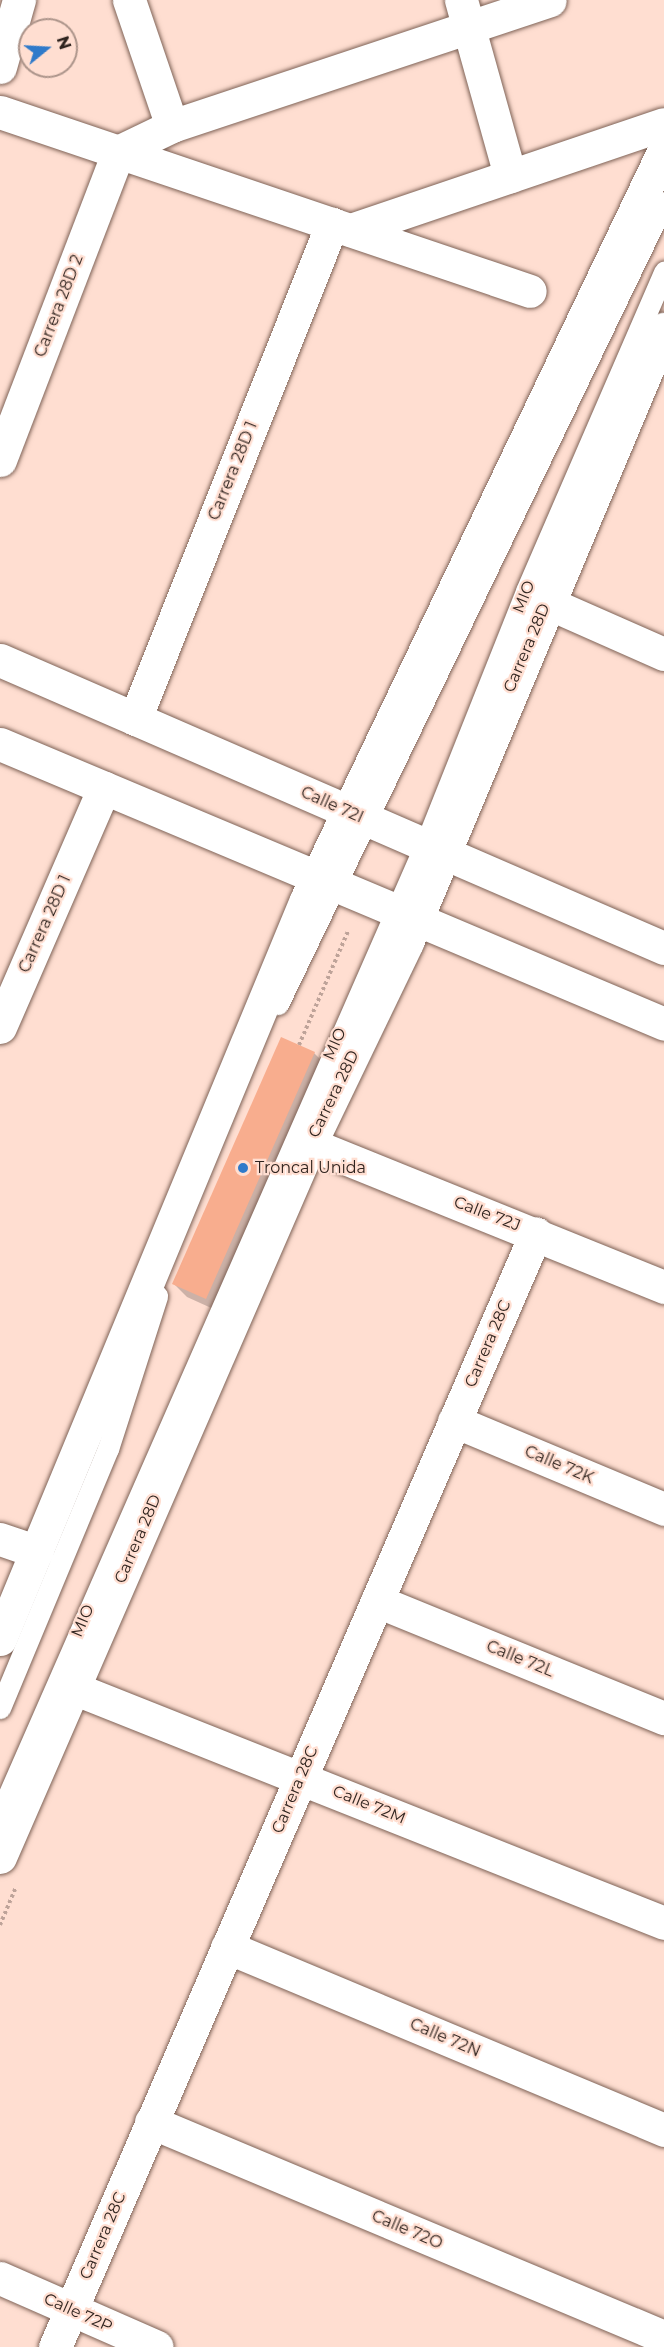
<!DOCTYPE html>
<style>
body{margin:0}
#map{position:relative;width:664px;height:2347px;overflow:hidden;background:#ffded1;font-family:Montserrat,sans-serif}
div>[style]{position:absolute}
.shadow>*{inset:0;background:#0003}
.building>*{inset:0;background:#f8ad8e}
.path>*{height:4px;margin-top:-2px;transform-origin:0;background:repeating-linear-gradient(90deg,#bea399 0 3px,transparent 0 6px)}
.roads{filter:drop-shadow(0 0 2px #7f6357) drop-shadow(0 0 2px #7f6357)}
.service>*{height:21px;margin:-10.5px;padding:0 10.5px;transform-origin:10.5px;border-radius:10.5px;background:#fff}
.minor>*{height:33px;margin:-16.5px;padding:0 16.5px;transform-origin:16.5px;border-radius:16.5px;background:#fff}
.tertiary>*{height:33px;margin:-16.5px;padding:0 16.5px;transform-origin:16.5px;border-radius:16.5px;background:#fff}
.dots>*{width:16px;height:16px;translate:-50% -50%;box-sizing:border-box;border:3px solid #ffded1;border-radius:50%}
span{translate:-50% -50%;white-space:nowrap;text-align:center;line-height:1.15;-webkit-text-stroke:4.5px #ffded1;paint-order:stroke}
.street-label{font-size:16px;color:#30241f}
.poi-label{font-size:16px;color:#30241f}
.left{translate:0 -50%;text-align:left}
.north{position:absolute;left:18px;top:18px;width:60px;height:60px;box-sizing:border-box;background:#ffded1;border:2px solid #ac948a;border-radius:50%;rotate:72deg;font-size:16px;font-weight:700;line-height:24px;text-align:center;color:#30241f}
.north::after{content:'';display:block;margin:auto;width:21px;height:27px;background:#2f7aca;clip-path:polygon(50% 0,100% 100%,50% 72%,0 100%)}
</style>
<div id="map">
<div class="shadow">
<i style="clip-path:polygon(314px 1053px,328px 1067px,220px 1312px,187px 1297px,174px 1284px)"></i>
</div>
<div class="building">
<i style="clip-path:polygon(281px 1037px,315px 1052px,206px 1299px,172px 1284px)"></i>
</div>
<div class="path">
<i style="left:299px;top:1045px;width:124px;rotate:-66.7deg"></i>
<i style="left:0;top:1925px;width:41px;rotate:-67.2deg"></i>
</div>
<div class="roads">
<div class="service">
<i style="left:278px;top:1004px;width:890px;rotate:-64.3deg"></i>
<i style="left:0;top:1708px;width:281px;rotate:-67.4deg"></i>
<i style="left:108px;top:1449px;width:161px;rotate:-72.2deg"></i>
<i style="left:0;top:1814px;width:1058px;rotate:-66.32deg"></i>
<i style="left:425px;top:845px;width:273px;rotate:-68.3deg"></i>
<i style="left:526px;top:591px;width:348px;rotate:-66.6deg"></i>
</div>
<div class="minor">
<i style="left:129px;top:0;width:133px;rotate:71.2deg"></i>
<i style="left:461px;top:0;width:183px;rotate:74.4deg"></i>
<i style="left:0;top:67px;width:70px;rotate:-74.2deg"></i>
<i style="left:0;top:112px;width:559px;rotate:18.66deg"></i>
<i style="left:351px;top:230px;width:330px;rotate:-18.7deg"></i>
<i style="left:0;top:460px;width:330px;rotate:-69deg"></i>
<i style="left:118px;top:152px;width:60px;rotate:-25.7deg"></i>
<i style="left:172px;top:126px;width:398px;rotate:-18.4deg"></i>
<i style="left:546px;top:602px;width:129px;rotate:23.8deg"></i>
<i style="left:135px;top:719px;width:533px;rotate:-68.3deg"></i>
<i style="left:442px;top:852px;width:242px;rotate:23.4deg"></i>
<i style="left:416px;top:919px;width:269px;rotate:22.9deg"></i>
<i style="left:0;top:1027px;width:261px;rotate:-66.5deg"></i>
<i style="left:310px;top:1144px;width:382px;rotate:22deg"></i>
<i style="left:454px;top:1421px;width:228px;rotate:22.7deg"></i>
<i style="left:0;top:1539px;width:39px;rotate:19deg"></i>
<i style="left:377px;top:1601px;width:310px;rotate:22.2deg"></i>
<i style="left:73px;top:1688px;width:636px;rotate:21.68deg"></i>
<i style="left:227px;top:1947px;width:474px;rotate:22.7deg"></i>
<i style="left:151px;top:2122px;width:556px;rotate:22.74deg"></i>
<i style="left:0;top:2278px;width:171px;rotate:23.7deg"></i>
<i style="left:55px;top:2347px;width:1213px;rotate:-66.65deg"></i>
</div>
<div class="tertiary">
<i style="left:0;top:660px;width:482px;rotate:23.5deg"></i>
<i style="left:0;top:744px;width:451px;rotate:22.8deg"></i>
<i style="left:0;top:1639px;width:800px;rotate:-67.51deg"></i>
<i style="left:306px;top:900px;width:831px;rotate:-64.48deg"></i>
<i style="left:0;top:1857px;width:777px;rotate:-66.5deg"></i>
<i style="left:310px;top:1144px;width:224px;rotate:-64.3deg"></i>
<i style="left:407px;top:942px;width:665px;rotate:-67.25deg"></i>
</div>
</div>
<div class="dots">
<i style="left:243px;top:1168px;background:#2f7aca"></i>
</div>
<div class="street-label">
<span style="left:59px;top:306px;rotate:-69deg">Carrera 28D 2</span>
<span style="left:233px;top:471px;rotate:-68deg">Carrera 28D 1</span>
<span style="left:524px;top:597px;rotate:-68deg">MIO</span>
<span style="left:527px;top:648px;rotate:-67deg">Carrera 28D</span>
<span style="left:332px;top:805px;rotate:24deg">Calle 72I</span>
<span style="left:45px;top:924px;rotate:-66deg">Carrera 28D 1</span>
<span style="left:335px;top:1044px;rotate:-66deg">MIO</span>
<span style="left:334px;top:1094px;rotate:-64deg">Carrera 28D</span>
<span style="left:487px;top:1214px;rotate:21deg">Calle 72J</span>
<span style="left:488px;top:1344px;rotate:-67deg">Carrera 28C</span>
<span style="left:559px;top:1465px;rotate:23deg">Calle 72K</span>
<span style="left:138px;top:1539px;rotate:-67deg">Carrera 28D</span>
<span style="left:83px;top:1621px;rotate:-67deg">MIO</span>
<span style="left:520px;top:1659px;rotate:22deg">Calle 72L</span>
<span style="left:295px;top:1790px;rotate:-67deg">Carrera 28C</span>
<span style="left:369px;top:1805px;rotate:22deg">Calle 72M</span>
<span style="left:445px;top:2038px;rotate:23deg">Calle 72N</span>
<span style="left:407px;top:2230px;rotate:23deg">Calle 72O</span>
<span style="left:103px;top:2236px;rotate:-67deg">Carrera 28C</span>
<span style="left:78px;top:2313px;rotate:24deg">Calle 72P</span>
</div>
<div class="poi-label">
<span class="left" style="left:255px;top:1168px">Troncal Unida</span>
</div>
<div class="north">N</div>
</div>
